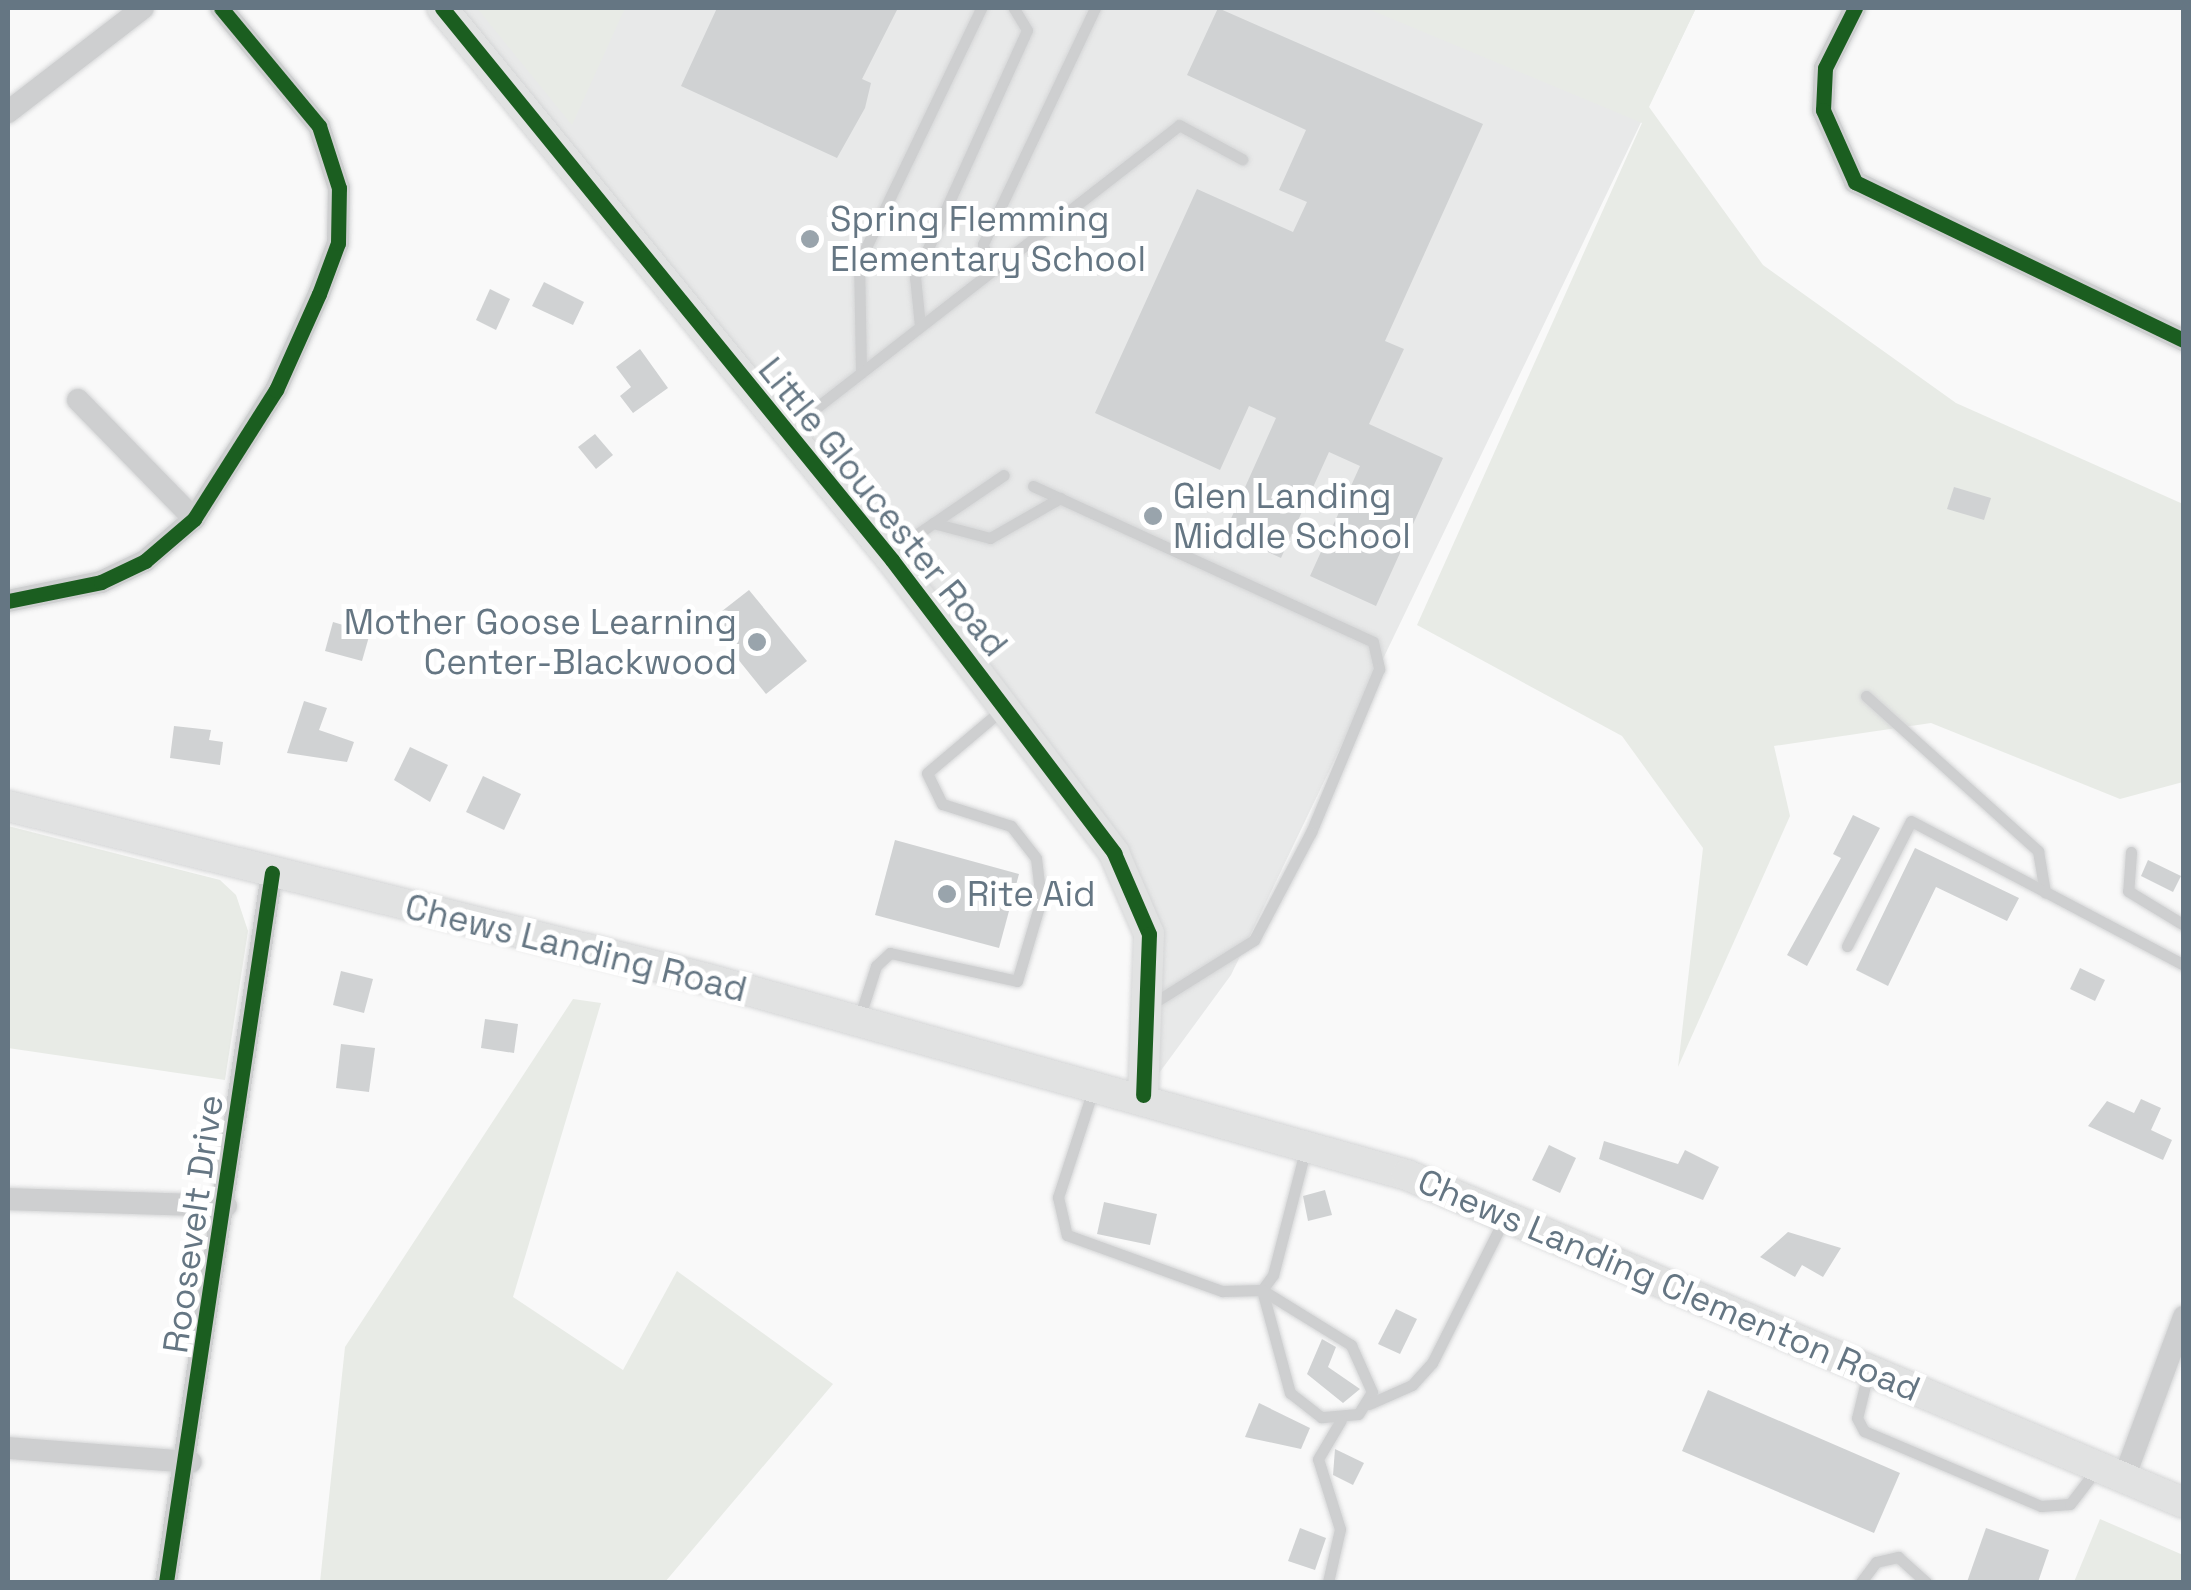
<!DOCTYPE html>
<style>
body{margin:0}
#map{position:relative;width:2191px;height:1590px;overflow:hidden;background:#f9f9f9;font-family:"Space Grotesk",sans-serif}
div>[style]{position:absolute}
.built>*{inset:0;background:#e8e9e9}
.green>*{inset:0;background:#e8ebe6}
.building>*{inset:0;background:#d0d2d3}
.roads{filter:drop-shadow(0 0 2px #d5d6d7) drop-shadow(0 0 2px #d5d6d7)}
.lane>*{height:11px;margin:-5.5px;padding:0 5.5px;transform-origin:5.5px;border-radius:5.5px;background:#cecfd0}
.street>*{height:22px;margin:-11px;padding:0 11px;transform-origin:11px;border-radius:11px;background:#cecfd0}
.secondary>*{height:30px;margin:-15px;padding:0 15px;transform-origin:15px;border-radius:15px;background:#e1e2e2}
.cycleway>*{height:15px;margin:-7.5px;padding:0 7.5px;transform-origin:7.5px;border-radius:7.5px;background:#1b5e20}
.dots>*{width:28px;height:28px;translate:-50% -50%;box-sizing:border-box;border:5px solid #fff;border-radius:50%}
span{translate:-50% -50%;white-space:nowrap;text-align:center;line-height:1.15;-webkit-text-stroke:10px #fff;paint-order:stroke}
.poi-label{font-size:35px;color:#657683}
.left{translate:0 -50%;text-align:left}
.right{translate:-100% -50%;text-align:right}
.street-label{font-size:35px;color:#657683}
.frame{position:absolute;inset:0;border:10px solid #657683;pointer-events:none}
</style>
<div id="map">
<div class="built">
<i style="clip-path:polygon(442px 8px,1696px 8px,1231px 975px,1143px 1095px,1132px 884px)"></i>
</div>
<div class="green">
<i style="clip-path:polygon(477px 8px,625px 8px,572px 125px)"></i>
<i style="clip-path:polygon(1366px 8px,1696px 8px,1649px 107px,1763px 265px,1956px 403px,2183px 504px,2183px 782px,2120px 799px,1931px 723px,1774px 746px,1790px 816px,1678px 1067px,1703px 848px,1622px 736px,1417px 625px,1642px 123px)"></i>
<i style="clip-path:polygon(8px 826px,220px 880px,236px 895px,248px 931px,225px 1080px,8px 1048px)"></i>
<i style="clip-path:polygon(573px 999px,601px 1003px,513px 1297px,623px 1370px,677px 1271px,833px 1384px,665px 1582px,320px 1582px,345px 1347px)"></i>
<i style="clip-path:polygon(2100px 1519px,2183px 1555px,2183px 1582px,2074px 1582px)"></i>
</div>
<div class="building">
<i style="clip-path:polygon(717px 8px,898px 8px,862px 79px,871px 83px,865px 108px,837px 158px,681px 86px)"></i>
<i style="clip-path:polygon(1218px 8px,1483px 124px,1385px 341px,1404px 349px,1369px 424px,1443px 458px,1376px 606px,1310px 576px,1360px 466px,1329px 452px,1281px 558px,1225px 532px,1276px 418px,1249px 406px,1220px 470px,1095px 413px,1197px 189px,1293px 232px,1307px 202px,1279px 190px,1306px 130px,1187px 75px)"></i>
<i style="clip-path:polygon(544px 282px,584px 302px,573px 325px,532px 306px)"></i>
<i style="clip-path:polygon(490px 289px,510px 299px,496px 330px,476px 320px)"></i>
<i style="clip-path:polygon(640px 349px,668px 388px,633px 413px,620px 396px,631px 387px,616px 367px)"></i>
<i style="clip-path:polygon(595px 434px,613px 455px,596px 469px,578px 447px)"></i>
<i style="clip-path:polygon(1954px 487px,1991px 498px,1984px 520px,1947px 509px)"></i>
<i style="clip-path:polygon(749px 590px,807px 661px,766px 694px,708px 622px)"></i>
<i style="clip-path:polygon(333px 622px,370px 633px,362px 661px,325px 651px)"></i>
<i style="clip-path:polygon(304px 701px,327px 708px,319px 730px,354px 742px,347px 762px,287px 753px)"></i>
<i style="clip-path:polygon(174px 726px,211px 730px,209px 740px,223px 742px,220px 765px,170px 758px)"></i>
<i style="clip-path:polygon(410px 747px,448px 765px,430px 802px,394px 780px)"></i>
<i style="clip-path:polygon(483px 776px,521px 794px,504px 830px,466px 812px)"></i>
<i style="clip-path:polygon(1853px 815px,1880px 828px,1807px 966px,1787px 955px,1841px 858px,1833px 854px)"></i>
<i style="clip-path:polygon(895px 840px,1019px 874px,999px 948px,875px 915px)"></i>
<i style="clip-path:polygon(1915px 848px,2019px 898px,2007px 921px,1936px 887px,1888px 986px,1856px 970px)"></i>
<i style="clip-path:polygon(2148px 860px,2181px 876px,2173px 892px,2141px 876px)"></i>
<i style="clip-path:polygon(2080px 968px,2105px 980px,2095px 1001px,2070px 989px)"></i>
<i style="clip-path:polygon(341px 971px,373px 979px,364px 1013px,333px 1005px)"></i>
<i style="clip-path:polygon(485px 1019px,518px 1024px,514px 1053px,481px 1048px)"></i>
<i style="clip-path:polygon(341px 1044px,375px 1048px,369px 1092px,336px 1088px)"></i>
<i style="clip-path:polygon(2141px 1099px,2161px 1108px,2151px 1130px,2172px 1140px,2163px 1160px,2088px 1126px,2107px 1101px,2134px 1113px)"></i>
<i style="clip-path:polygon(1604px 1141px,1678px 1164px,1685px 1150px,1719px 1167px,1703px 1200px,1599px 1159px)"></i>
<i style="clip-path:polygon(1549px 1145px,1576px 1158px,1560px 1193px,1532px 1180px)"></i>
<i style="clip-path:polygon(1325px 1190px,1332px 1215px,1308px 1221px,1303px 1196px)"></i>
<i style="clip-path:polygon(1104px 1202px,1157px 1214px,1150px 1245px,1097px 1234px)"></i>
<i style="clip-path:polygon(1788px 1232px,1841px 1248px,1823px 1277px,1802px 1265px,1795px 1277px,1760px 1257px)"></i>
<i style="clip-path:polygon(1396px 1309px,1417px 1319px,1400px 1354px,1378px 1344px)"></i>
<i style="clip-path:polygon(1322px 1339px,1336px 1347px,1328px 1367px,1360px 1389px,1343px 1403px,1307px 1374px)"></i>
<i style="clip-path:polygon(1708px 1390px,1900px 1473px,1874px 1533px,1682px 1451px)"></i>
<i style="clip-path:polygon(1259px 1403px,1310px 1428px,1301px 1449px,1245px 1437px)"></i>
<i style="clip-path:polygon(1335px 1449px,1364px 1463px,1353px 1485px,1333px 1475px)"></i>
<i style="clip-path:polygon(1300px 1528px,1326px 1538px,1315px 1570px,1288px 1561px)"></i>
<i style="clip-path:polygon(1986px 1528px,2049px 1550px,2038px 1582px,1967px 1582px)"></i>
</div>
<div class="roads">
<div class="lane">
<i style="left:991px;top:271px;width:28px;rotate:-107deg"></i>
<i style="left:983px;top:244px;width:261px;rotate:-64.6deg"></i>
<i style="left:920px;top:326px;width:49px;rotate:-95.8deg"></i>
<i style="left:915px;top:277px;width:271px;rotate:-65.6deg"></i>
<i style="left:1027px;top:30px;width:26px;rotate:-121deg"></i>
<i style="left:861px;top:372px;width:110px;rotate:-91deg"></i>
<i style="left:859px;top:262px;width:282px;rotate:-64.3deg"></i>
<i style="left:789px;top:429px;width:494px;rotate:-37.9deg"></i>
<i style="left:1179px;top:125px;width:72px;rotate:28.4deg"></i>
<i style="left:1033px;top:486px;width:374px;rotate:24.6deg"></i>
<i style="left:1373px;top:642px;width:28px;rotate:77deg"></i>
<i style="left:1379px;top:669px;width:177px;rotate:112.6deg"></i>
<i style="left:1311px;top:832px;width:122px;rotate:117.8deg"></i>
<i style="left:1254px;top:940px;width:120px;rotate:147.9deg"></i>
<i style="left:933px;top:523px;width:59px;rotate:14.7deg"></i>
<i style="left:990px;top:538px;width:81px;rotate:-29.7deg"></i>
<i style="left:888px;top:554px;width:140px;rotate:-34.3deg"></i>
<i style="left:1866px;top:696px;width:232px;rotate:42deg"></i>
<i style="left:2038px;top:851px;width:42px;rotate:80.3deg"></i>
<i style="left:2131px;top:852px;width:39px;rotate:94deg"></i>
<i style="left:2128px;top:891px;width:66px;rotate:31.3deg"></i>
<i style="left:1847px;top:946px;width:140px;rotate:-62.9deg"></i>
<i style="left:1911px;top:821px;width:309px;rotate:27.8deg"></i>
<i style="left:859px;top:1019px;width:56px;rotate:-72.2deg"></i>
<i style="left:876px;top:966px;width:19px;rotate:-43deg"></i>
<i style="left:890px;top:953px;width:130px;rotate:12.4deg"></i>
<i style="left:1017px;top:981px;width:84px;rotate:-73.5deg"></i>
<i style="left:1041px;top:900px;width:42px;rotate:-96.8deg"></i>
<i style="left:1036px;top:858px;width:41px;rotate:-128deg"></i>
<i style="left:1011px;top:826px;width:72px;rotate:-162.3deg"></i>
<i style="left:942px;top:804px;width:34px;rotate:-116deg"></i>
<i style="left:927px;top:773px;width:101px;rotate:-40.2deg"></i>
<i style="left:1094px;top:1087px;width:116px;rotate:108.1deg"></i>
<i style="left:1058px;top:1197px;width:39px;rotate:77deg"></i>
<i style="left:1067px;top:1235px;width:165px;rotate:19.9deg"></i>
<i style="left:1222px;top:1291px;width:40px;rotate:-1.4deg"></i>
<i style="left:1262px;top:1290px;width:19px;rotate:-54deg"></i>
<i style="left:1273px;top:1275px;width:132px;rotate:-75.5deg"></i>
<i style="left:1262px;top:1290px;width:105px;rotate:31.7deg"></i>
<i style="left:1351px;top:1345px;width:51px;rotate:65.9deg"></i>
<i style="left:1372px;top:1392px;width:26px;rotate:122deg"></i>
<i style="left:1358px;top:1414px;width:37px;rotate:175deg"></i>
<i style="left:1321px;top:1417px;width:39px;rotate:-142deg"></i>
<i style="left:1290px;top:1393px;width:107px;rotate:-105.2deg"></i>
<i style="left:1868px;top:1373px;width:46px;rotate:103.7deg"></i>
<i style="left:1857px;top:1418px;width:15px;rotate:62deg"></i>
<i style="left:1864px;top:1431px;width:192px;rotate:23deg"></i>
<i style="left:2041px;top:1506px;width:29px;rotate:-4deg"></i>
<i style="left:2070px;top:1504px;width:43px;rotate:-52.6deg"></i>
<i style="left:1369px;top:1404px;width:47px;rotate:-23.8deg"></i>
<i style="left:1412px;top:1385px;width:30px;rotate:-48deg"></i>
<i style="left:1432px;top:1363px;width:163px;rotate:-63.4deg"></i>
<i style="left:1328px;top:1582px;width:54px;rotate:-77.2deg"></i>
<i style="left:1340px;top:1529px;width:73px;rotate:-107.4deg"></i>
<i style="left:1318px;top:1459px;width:45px;rotate:-59.5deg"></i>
<i style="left:1861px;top:1582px;width:25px;rotate:-53deg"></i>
<i style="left:1876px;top:1562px;width:23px;rotate:-13deg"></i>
<i style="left:1898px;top:1557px;width:38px;rotate:42deg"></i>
</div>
<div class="street">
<i style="left:1855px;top:8px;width:67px;rotate:116.6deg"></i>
<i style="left:1825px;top:68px;width:42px;rotate:92.7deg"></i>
<i style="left:1823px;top:110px;width:79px;rotate:66deg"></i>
<i style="left:1855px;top:182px;width:365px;rotate:25.7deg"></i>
<i style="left:8px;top:112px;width:170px;rotate:-37.6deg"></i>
<i style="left:78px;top:400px;width:166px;rotate:45.7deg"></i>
<i style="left:8px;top:601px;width:95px;rotate:-11.5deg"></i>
<i style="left:101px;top:582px;width:49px;rotate:-25.5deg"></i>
<i style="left:145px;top:561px;width:65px;rotate:-40.6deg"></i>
<i style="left:194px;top:519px;width:153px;rotate:-57.6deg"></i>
<i style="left:276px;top:390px;width:105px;rotate:-65.9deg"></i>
<i style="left:319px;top:294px;width:54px;rotate:-69.6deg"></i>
<i style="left:338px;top:243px;width:55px;rotate:-89deg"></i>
<i style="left:339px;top:188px;width:65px;rotate:-107.9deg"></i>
<i style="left:319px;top:126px;width:153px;rotate:-129.7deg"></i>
<i style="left:8px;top:1199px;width:218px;rotate:1.8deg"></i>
<i style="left:8px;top:1448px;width:183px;rotate:4.4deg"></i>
<i style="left:2124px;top:1478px;width:172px;rotate:-69.6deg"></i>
<i style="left:166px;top:1582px;width:717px;rotate:-81.5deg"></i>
</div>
<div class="secondary">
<i style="left:442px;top:8px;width:712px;rotate:50.81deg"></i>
<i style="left:892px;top:560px;width:368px;rotate:52.8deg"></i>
<i style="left:1114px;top:853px;width:88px;rotate:66.6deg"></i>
<i style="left:1149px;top:934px;width:161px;rotate:92.1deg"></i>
<i style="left:8px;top:806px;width:721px;rotate:13.88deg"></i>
<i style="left:708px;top:979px;width:726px;rotate:15.66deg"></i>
<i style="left:1407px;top:1175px;width:843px;rotate:22.89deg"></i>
</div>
</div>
<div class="cycleway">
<i style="left:442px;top:8px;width:712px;rotate:50.81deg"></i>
<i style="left:892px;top:560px;width:368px;rotate:52.8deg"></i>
<i style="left:1114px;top:853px;width:88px;rotate:66.6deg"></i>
<i style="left:1149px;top:934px;width:161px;rotate:92.1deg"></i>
<i style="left:1855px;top:8px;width:67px;rotate:116.6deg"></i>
<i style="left:1825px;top:68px;width:42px;rotate:92.7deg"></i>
<i style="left:1823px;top:110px;width:79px;rotate:66deg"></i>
<i style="left:1855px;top:182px;width:365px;rotate:25.7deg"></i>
<i style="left:8px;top:601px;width:95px;rotate:-11.5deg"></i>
<i style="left:101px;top:582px;width:49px;rotate:-25.5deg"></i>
<i style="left:145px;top:561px;width:65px;rotate:-40.6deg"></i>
<i style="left:194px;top:519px;width:153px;rotate:-57.6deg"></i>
<i style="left:276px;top:390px;width:105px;rotate:-65.9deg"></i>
<i style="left:319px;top:294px;width:54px;rotate:-69.6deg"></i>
<i style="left:338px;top:243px;width:55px;rotate:-89deg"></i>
<i style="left:339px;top:188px;width:65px;rotate:-107.9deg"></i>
<i style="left:319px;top:126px;width:153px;rotate:-129.7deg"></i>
<i style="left:166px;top:1582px;width:717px;rotate:-81.5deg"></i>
</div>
<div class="dots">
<i style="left:810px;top:239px;background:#99a4ac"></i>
<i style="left:1153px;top:516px;background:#99a4ac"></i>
<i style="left:757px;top:642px;background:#99a4ac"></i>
<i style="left:947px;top:894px;background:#99a4ac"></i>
</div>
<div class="poi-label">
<span class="left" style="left:830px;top:239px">Spring Flemming<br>Elementary School</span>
<span class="left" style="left:1173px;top:516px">Glen Landing<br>Middle School</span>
<span class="right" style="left:737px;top:642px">Mother Goose Learning<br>Center-Blackwood</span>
<span class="left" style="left:967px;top:894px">Rite Aid</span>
</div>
<div class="street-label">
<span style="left:883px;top:507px;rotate:51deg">Little Gloucester Road</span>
<span style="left:576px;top:948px;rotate:14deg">Chews Landing Road</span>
<span style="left:193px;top:1224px;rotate:-82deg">Roosevelt Drive</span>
<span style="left:1669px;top:1285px;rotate:23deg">Chews Landing Clementon Road</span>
</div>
<div class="frame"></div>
</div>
